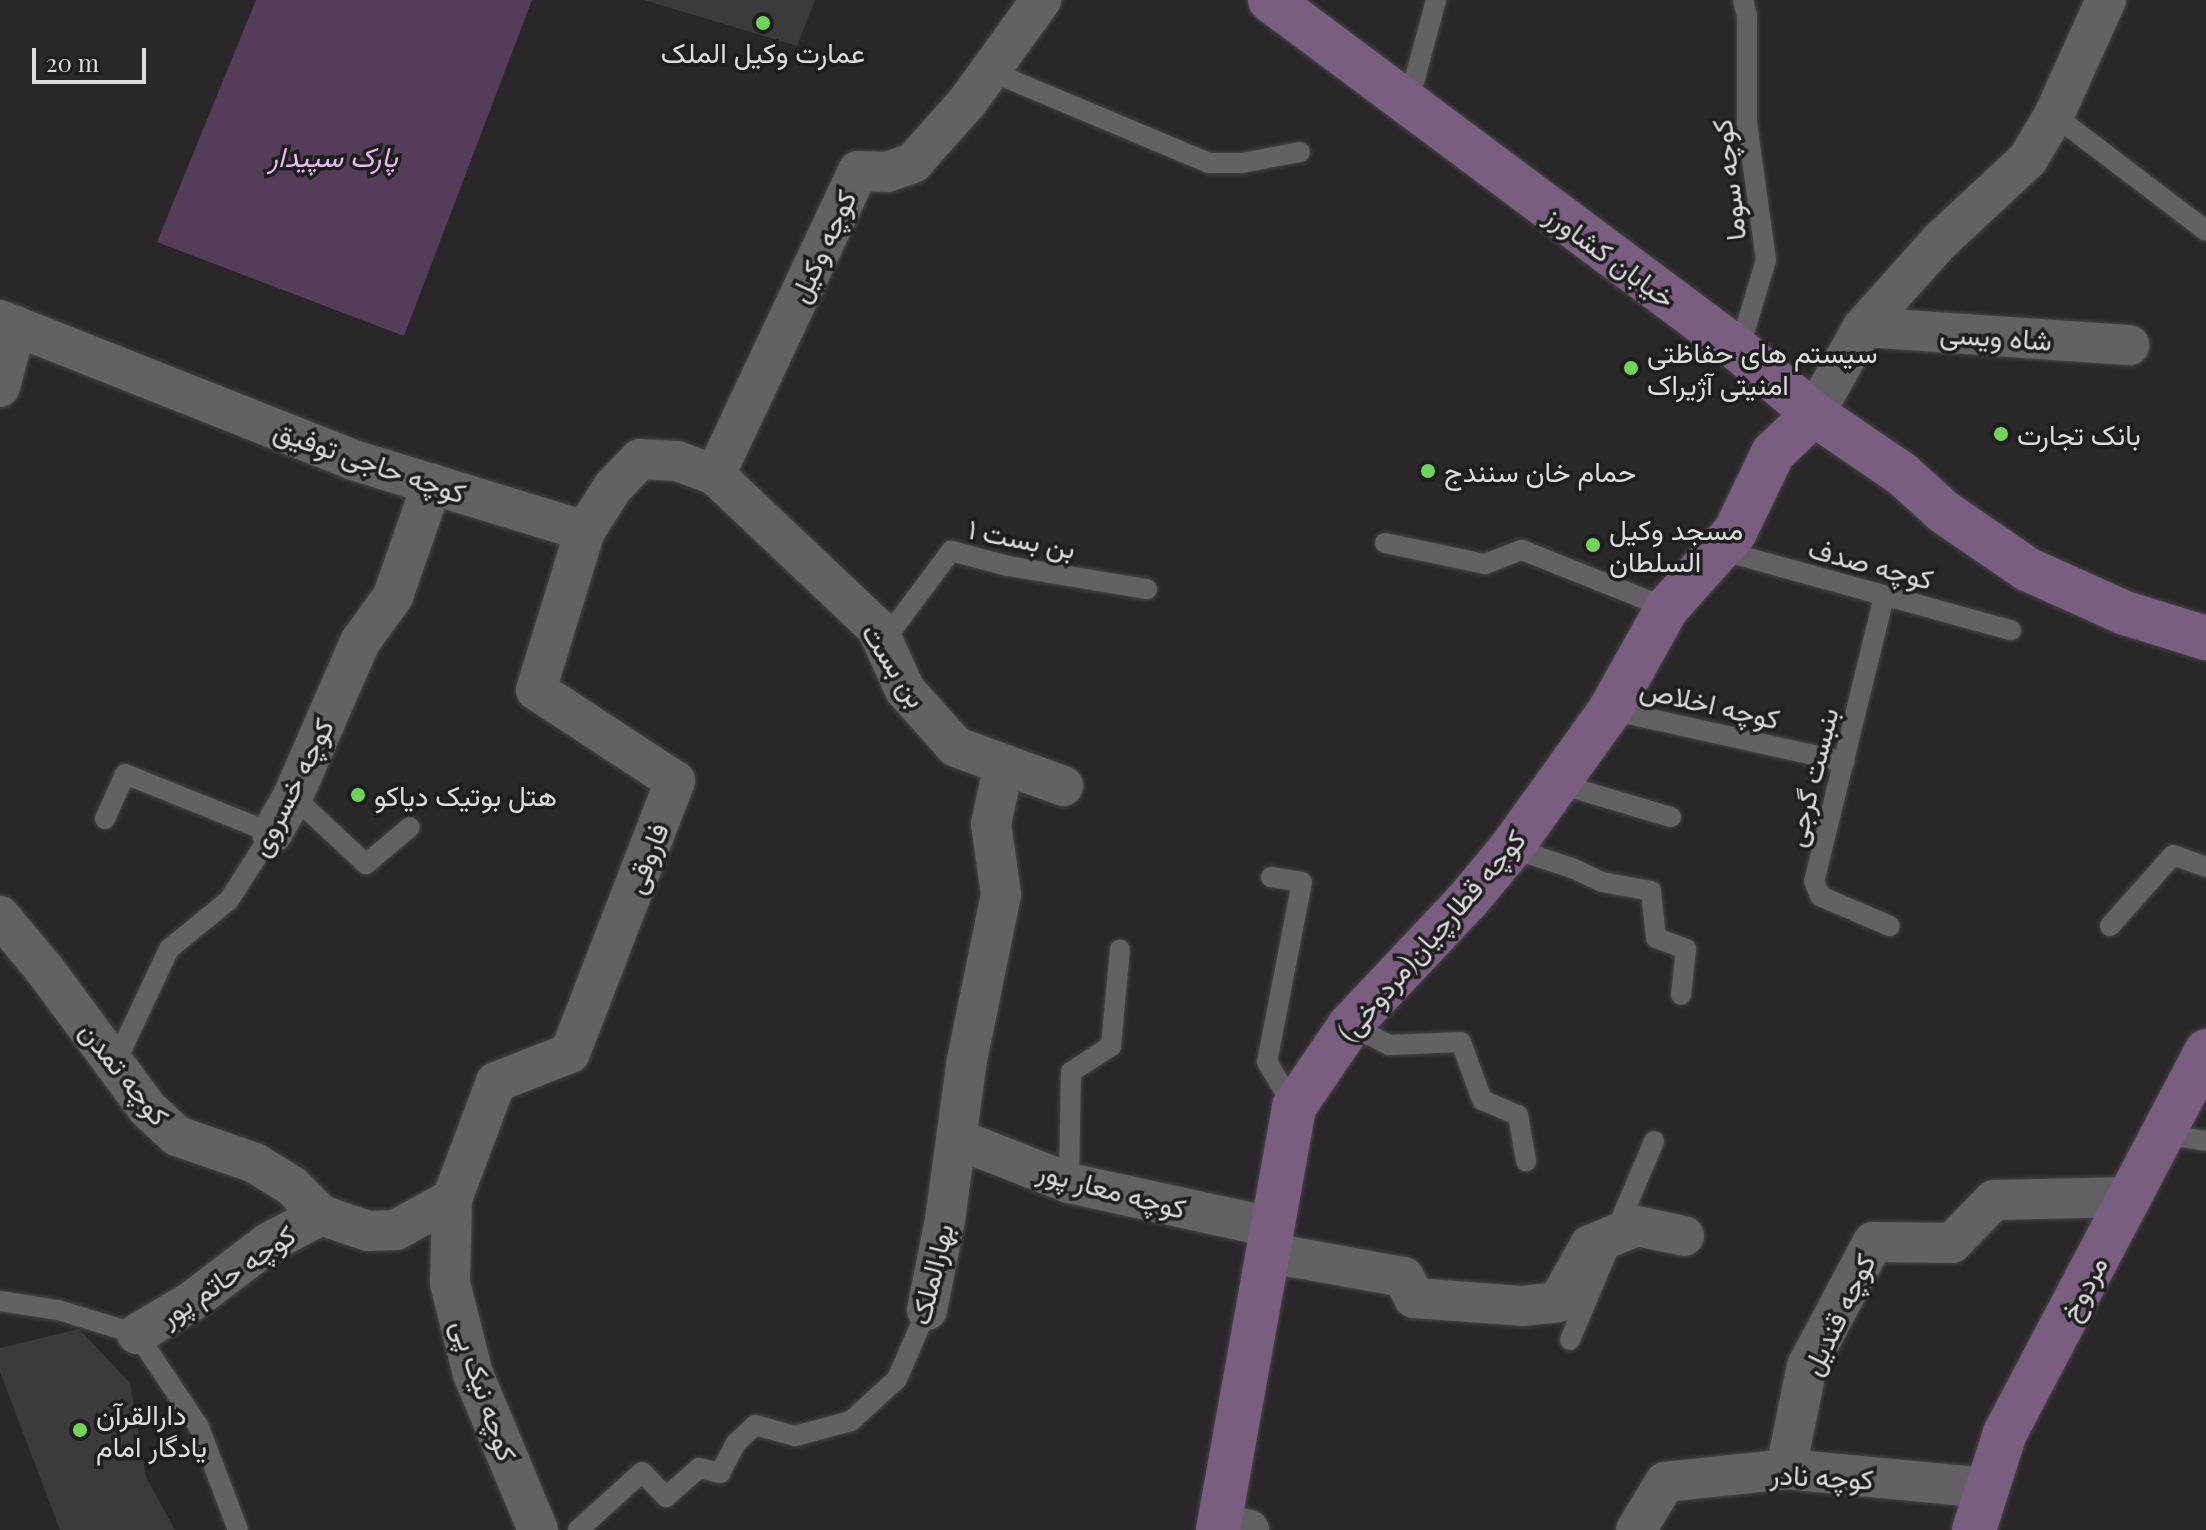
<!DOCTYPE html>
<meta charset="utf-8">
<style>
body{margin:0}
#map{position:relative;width:2206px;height:1530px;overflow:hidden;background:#2a262a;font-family:"Playfair Display",Vazirmatn,serif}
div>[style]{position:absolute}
.green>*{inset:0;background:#543d59}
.building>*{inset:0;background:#3d3a3e}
.roads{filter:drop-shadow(0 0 2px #474448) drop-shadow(0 0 2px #474448)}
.lane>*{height:20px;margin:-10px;padding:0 10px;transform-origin:10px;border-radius:10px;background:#646065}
.street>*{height:40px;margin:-20px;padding:0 20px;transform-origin:20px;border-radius:20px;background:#646065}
.secondary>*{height:44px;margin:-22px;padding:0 22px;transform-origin:22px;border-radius:22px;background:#7a5e80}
.dots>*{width:22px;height:22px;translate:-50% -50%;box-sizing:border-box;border:4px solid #201d21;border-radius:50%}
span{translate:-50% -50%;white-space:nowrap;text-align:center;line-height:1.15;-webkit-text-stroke:7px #201d21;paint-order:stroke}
.poi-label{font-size:28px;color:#dedcde}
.left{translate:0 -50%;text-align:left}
.park-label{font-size:28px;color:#e7baf1;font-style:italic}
.street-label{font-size:28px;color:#dedcde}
.scale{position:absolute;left:32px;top:48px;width:114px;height:36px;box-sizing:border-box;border:4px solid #dedcde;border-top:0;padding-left:10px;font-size:24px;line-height:28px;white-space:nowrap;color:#dedcde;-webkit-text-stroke:6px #201d21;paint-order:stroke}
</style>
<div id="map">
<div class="green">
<i style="clip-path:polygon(256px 0,532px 0,404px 336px,157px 242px)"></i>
</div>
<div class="building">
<i style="clip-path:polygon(644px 0,815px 0,797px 46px)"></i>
<i style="clip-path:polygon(79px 1329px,130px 1383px,146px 1477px,175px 1530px,60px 1530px,0 1372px,0 1348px)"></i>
</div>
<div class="roads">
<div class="lane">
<i style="left:990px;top:71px;width:238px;rotate:22.8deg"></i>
<i style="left:1209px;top:163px;width:33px"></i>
<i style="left:1242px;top:163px;width:59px;rotate:-10.7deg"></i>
<i style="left:1408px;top:104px;width:108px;rotate:-74.9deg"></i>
<i style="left:2054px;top:115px;width:191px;rotate:37.3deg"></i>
<i style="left:1739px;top:350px;width:94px;rotate:-73.3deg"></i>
<i style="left:1766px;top:260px;width:138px;rotate:-97.9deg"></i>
<i style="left:1747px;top:123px;width:107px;rotate:-90deg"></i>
<i style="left:1747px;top:16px;width:16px;rotate:-104deg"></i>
<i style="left:1385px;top:543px;width:102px;rotate:11.9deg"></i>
<i style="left:1485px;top:564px;width:40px;rotate:-21deg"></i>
<i style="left:1522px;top:550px;width:156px;rotate:21.8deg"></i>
<i style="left:1716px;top:549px;width:306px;rotate:15.4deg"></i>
<i style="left:1884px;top:597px;width:292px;rotate:103.8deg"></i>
<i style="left:1814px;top:881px;width:16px;rotate:68deg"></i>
<i style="left:1820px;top:896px;width:76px;rotate:23.2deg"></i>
<i style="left:883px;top:642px;width:114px;rotate:-53.2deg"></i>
<i style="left:951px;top:551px;width:59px;rotate:14.7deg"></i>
<i style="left:1008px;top:566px;width:141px;rotate:9.4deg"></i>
<i style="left:1610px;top:710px;width:240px;rotate:12.5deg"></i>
<i style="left:1556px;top:783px;width:120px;rotate:16.5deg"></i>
<i style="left:293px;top:796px;width:100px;rotate:43deg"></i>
<i style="left:366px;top:864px;width:57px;rotate:-40.1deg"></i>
<i style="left:105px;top:819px;width:49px;rotate:-66deg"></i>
<i style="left:125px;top:774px;width:158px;rotate:21.9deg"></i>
<i style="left:272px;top:833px;width:80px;rotate:122.7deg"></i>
<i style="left:229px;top:900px;width:77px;rotate:140.8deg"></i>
<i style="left:169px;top:949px;width:129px;rotate:115.2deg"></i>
<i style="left:1511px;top:848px;width:64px;rotate:18.2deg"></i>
<i style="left:1572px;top:868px;width:33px;rotate:25deg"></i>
<i style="left:1602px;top:882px;width:50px;rotate:10.4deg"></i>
<i style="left:1651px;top:891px;width:47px;rotate:83.9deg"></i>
<i style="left:1656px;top:938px;width:32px;rotate:20deg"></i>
<i style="left:1686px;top:949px;width:46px;rotate:96.2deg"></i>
<i style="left:1271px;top:877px;width:31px;rotate:9deg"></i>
<i style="left:1302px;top:882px;width:183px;rotate:101deg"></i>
<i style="left:1267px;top:1062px;width:52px;rotate:59deg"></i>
<i style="left:2110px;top:926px;width:95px;rotate:-48.4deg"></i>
<i style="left:2173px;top:855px;width:35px;rotate:20deg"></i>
<i style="left:1350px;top:1025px;width:44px;rotate:27.1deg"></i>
<i style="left:1389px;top:1045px;width:72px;rotate:-2.4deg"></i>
<i style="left:1461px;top:1042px;width:62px;rotate:70.1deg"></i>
<i style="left:1482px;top:1100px;width:39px;rotate:23deg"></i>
<i style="left:1518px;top:1115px;width:47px;rotate:80.1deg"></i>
<i style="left:2164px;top:1134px;width:43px;rotate:9.5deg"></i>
<i style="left:1069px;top:1183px;width:111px;rotate:-89deg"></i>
<i style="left:1071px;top:1072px;width:48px;rotate:-33deg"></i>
<i style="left:1111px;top:1046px;width:97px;rotate:-84.7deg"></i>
<i style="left:0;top:1301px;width:59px;rotate:8.8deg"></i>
<i style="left:58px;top:1310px;width:83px;rotate:16.9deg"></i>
<i style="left:137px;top:1334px;width:112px;rotate:56.3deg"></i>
<i style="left:199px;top:1427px;width:110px;rotate:69.3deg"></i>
<i style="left:1570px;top:1340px;width:216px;rotate:-67.1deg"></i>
<i style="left:578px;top:1530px;width:86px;rotate:-42.2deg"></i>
<i style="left:642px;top:1472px;width:35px;rotate:46deg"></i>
<i style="left:666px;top:1497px;width:44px;rotate:-41.3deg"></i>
<i style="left:699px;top:1468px;width:22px;rotate:13deg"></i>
<i style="left:720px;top:1473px;width:34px;rotate:-62deg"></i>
<i style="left:736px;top:1443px;width:26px;rotate:-43deg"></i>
<i style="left:755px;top:1425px;width:41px;rotate:15.4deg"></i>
<i style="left:795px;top:1436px;width:58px;rotate:-15deg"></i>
<i style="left:851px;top:1421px;width:62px;rotate:-42.4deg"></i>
<i style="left:897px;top:1379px;width:75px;rotate:-66.5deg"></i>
</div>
<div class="street">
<i style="left:0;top:320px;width:380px;rotate:21.6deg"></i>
<i style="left:353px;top:460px;width:243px;rotate:17deg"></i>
<i style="left:585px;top:531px;width:52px;rotate:-57.5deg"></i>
<i style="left:613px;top:487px;width:39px;rotate:-46deg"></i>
<i style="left:640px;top:459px;width:37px;rotate:3deg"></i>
<i style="left:677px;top:461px;width:40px;rotate:20.2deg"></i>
<i style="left:715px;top:475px;width:223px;rotate:43.4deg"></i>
<i style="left:877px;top:628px;width:68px;rotate:65.7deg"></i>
<i style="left:905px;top:690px;width:76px;rotate:48.2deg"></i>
<i style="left:956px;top:747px;width:114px;rotate:20deg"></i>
<i style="left:1863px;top:327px;width:267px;rotate:3.9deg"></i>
<i style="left:0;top:387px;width:63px;rotate:-75.3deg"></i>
<i style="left:1814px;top:414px;width:100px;rotate:-60.6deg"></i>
<i style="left:1863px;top:327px;width:114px;rotate:-48.2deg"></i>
<i style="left:1939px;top:242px;width:122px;rotate:-43deg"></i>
<i style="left:2028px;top:159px;width:51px;rotate:-59.4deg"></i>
<i style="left:2054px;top:115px;width:126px;rotate:-65.7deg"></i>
<i style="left:715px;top:475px;width:336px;rotate:-64.8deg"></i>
<i style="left:858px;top:171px;width:29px;rotate:2deg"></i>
<i style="left:887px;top:172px;width:28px;rotate:-19deg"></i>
<i style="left:913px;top:163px;width:83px;rotate:-48.4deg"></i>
<i style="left:968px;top:101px;width:125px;rotate:-54.1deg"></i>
<i style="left:272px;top:833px;width:43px;rotate:-60.4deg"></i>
<i style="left:293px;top:796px;width:168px;rotate:-66.5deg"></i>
<i style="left:360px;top:642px;width:57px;rotate:-54.3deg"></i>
<i style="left:393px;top:596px;width:119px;rotate:-70.8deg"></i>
<i style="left:0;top:916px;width:70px;rotate:50.2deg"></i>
<i style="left:45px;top:970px;width:173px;rotate:53.5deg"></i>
<i style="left:148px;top:1109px;width:40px;rotate:43deg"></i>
<i style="left:177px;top:1136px;width:83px;rotate:19.1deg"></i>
<i style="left:255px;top:1163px;width:44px;rotate:31.9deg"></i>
<i style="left:292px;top:1186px;width:41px;rotate:45deg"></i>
<i style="left:957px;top:1139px;width:120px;rotate:21.4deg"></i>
<i style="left:1069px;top:1183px;width:207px;rotate:12.3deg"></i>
<i style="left:1270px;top:1253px;width:136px;rotate:10.2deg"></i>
<i style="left:1404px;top:1277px;width:23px;rotate:65deg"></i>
<i style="left:1414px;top:1298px;width:108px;rotate:4.2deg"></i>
<i style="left:1522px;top:1306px;width:36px;rotate:-6deg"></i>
<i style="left:1558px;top:1302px;width:65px;rotate:-60.7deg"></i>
<i style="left:1590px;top:1245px;width:51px;rotate:-22deg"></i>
<i style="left:1637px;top:1226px;width:48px;rotate:12deg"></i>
<i style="left:927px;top:1310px;width:92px;rotate:-78.7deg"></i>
<i style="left:945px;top:1220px;width:162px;rotate:-82.2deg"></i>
<i style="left:967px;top:1060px;width:169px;rotate:-78.4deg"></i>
<i style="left:1001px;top:894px;width:71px;rotate:-98.1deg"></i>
<i style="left:991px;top:824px;width:61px;rotate:-77.8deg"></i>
<i style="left:137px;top:1334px;width:64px;rotate:-31deg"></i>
<i style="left:192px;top:1301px;width:96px;rotate:-37.3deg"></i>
<i style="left:268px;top:1243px;width:60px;rotate:-27.8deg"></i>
<i style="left:321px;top:1215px;width:50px;rotate:18.8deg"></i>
<i style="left:368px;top:1231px;width:28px;rotate:-2deg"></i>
<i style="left:396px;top:1230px;width:64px;rotate:-29deg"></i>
<i style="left:1786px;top:1469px;width:105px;rotate:-78.5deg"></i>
<i style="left:1807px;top:1366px;width:140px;rotate:-62deg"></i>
<i style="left:1873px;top:1242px;width:79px;rotate:0.7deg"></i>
<i style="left:1952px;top:1243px;width:60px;rotate:-45.7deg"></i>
<i style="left:1994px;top:1200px;width:138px;rotate:-1.2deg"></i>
<i style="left:1219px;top:1523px;width:31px;rotate:13deg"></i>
<i style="left:538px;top:1530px;width:169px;rotate:-112.6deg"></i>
<i style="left:473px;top:1374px;width:94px;rotate:-104.2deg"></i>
<i style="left:450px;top:1283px;width:84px;rotate:-88.6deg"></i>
<i style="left:452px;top:1199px;width:125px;rotate:-69.4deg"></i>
<i style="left:496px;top:1082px;width:79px;rotate:-21.4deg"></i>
<i style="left:570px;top:1053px;width:292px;rotate:-68.9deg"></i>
<i style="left:675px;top:781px;width:166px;rotate:-146.8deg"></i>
<i style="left:536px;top:690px;width:166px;rotate:-72.9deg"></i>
<i style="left:1636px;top:1530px;width:56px;rotate:-58.9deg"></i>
<i style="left:1665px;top:1482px;width:122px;rotate:-6.1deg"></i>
<i style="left:1786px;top:1469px;width:202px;rotate:5.4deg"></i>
</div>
<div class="secondary">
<i style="left:1270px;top:0;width:585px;rotate:36.73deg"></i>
<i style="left:1739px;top:350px;width:99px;rotate:40.5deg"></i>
<i style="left:1814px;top:414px;width:107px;rotate:34.3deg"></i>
<i style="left:1902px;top:474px;width:57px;rotate:42.1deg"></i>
<i style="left:1944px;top:512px;width:101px;rotate:34.5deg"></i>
<i style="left:2027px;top:569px;width:107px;rotate:24.2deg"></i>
<i style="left:2125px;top:613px;width:85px;rotate:17.2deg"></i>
<i style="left:1218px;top:1530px;width:430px;rotate:-79.8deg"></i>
<i style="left:1294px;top:1107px;width:99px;rotate:-55.7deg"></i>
<i style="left:1350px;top:1025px;width:170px;rotate:-46.7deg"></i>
<i style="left:1467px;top:901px;width:69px;rotate:-50.3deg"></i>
<i style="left:1511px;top:848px;width:170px;rotate:-54.3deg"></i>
<i style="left:1610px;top:710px;width:117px;rotate:-60.8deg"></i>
<i style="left:1667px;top:608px;width:102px;rotate:-48.2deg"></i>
<i style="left:1735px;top:532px;width:88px;rotate:-64.3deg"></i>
<i style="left:1773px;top:453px;width:57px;rotate:-43.6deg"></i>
<i style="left:1974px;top:1530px;width:102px;rotate:-72.3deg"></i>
<i style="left:2005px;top:1433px;width:432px;rotate:-62.2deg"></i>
</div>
</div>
<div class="dots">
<i style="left:763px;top:23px;background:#72d25d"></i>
<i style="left:1631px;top:368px;background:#72d25d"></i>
<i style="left:2001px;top:434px;background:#72d25d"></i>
<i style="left:1428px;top:471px;background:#72d25d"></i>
<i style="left:1593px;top:545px;background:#72d25d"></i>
<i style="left:358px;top:795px;background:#72d25d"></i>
<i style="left:80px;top:1430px;background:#72d25d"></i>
</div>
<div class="poi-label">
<span style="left:763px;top:52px">عمارت وکیل الملک</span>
<span class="left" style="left:1647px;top:368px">سیستم های حفاظتی<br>امنیتی آژیراک</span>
<span class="left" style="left:2017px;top:434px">بانک تجارت</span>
<span class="left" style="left:1444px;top:471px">حمام خان سنندج</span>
<span class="left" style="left:1609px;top:545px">مسجد وکیل<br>السلطان</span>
<span class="left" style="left:374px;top:795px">هتل بوتیک دیاکو</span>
<span class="left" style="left:96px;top:1430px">دارالقرآن<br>یادگار امام</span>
</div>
<div class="park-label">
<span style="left:333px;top:156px">پارک سپیدار</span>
</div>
<div class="street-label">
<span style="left:1728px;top:180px;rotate:-97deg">کوچه سوما</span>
<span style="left:822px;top:246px;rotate:-65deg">کوچه وکیل</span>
<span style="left:1611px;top:256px;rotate:36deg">خیابان کشاورز</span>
<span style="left:1996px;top:336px;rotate:4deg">شاه ویسی</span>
<span style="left:370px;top:461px;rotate:19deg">کوچه حاجی توفیق</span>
<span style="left:1022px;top:538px;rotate:11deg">بن بست ۱</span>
<span style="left:1871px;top:563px;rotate:15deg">کوچه صدف</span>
<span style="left:895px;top:665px;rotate:57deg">بن بست</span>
<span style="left:1710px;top:703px;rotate:13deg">کوچه اخلاص</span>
<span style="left:1811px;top:777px;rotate:-76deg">بنبست گرجی</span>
<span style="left:291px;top:787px;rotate:-63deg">کوچه خسروی</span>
<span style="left:646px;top:858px;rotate:-69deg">فاروقی</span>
<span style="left:1431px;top:935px;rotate:-49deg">کوچه قطارچیان(مردوخی)</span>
<span style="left:125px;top:1073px;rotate:51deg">کوچه تمدن</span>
<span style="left:1112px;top:1189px;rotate:15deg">کوچه معار پور</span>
<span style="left:931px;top:1274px;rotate:-76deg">بهارالملک</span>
<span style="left:227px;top:1275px;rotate:-34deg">کوچه حاتم پور</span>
<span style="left:2083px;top:1288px;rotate:-62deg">مردوخ</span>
<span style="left:1838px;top:1314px;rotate:-64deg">کوچه قندیل</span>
<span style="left:485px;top:1390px;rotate:71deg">کوچه نیک پی</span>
<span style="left:1822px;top:1476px;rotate:3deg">کوچه نادر</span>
</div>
<div class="scale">20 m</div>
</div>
